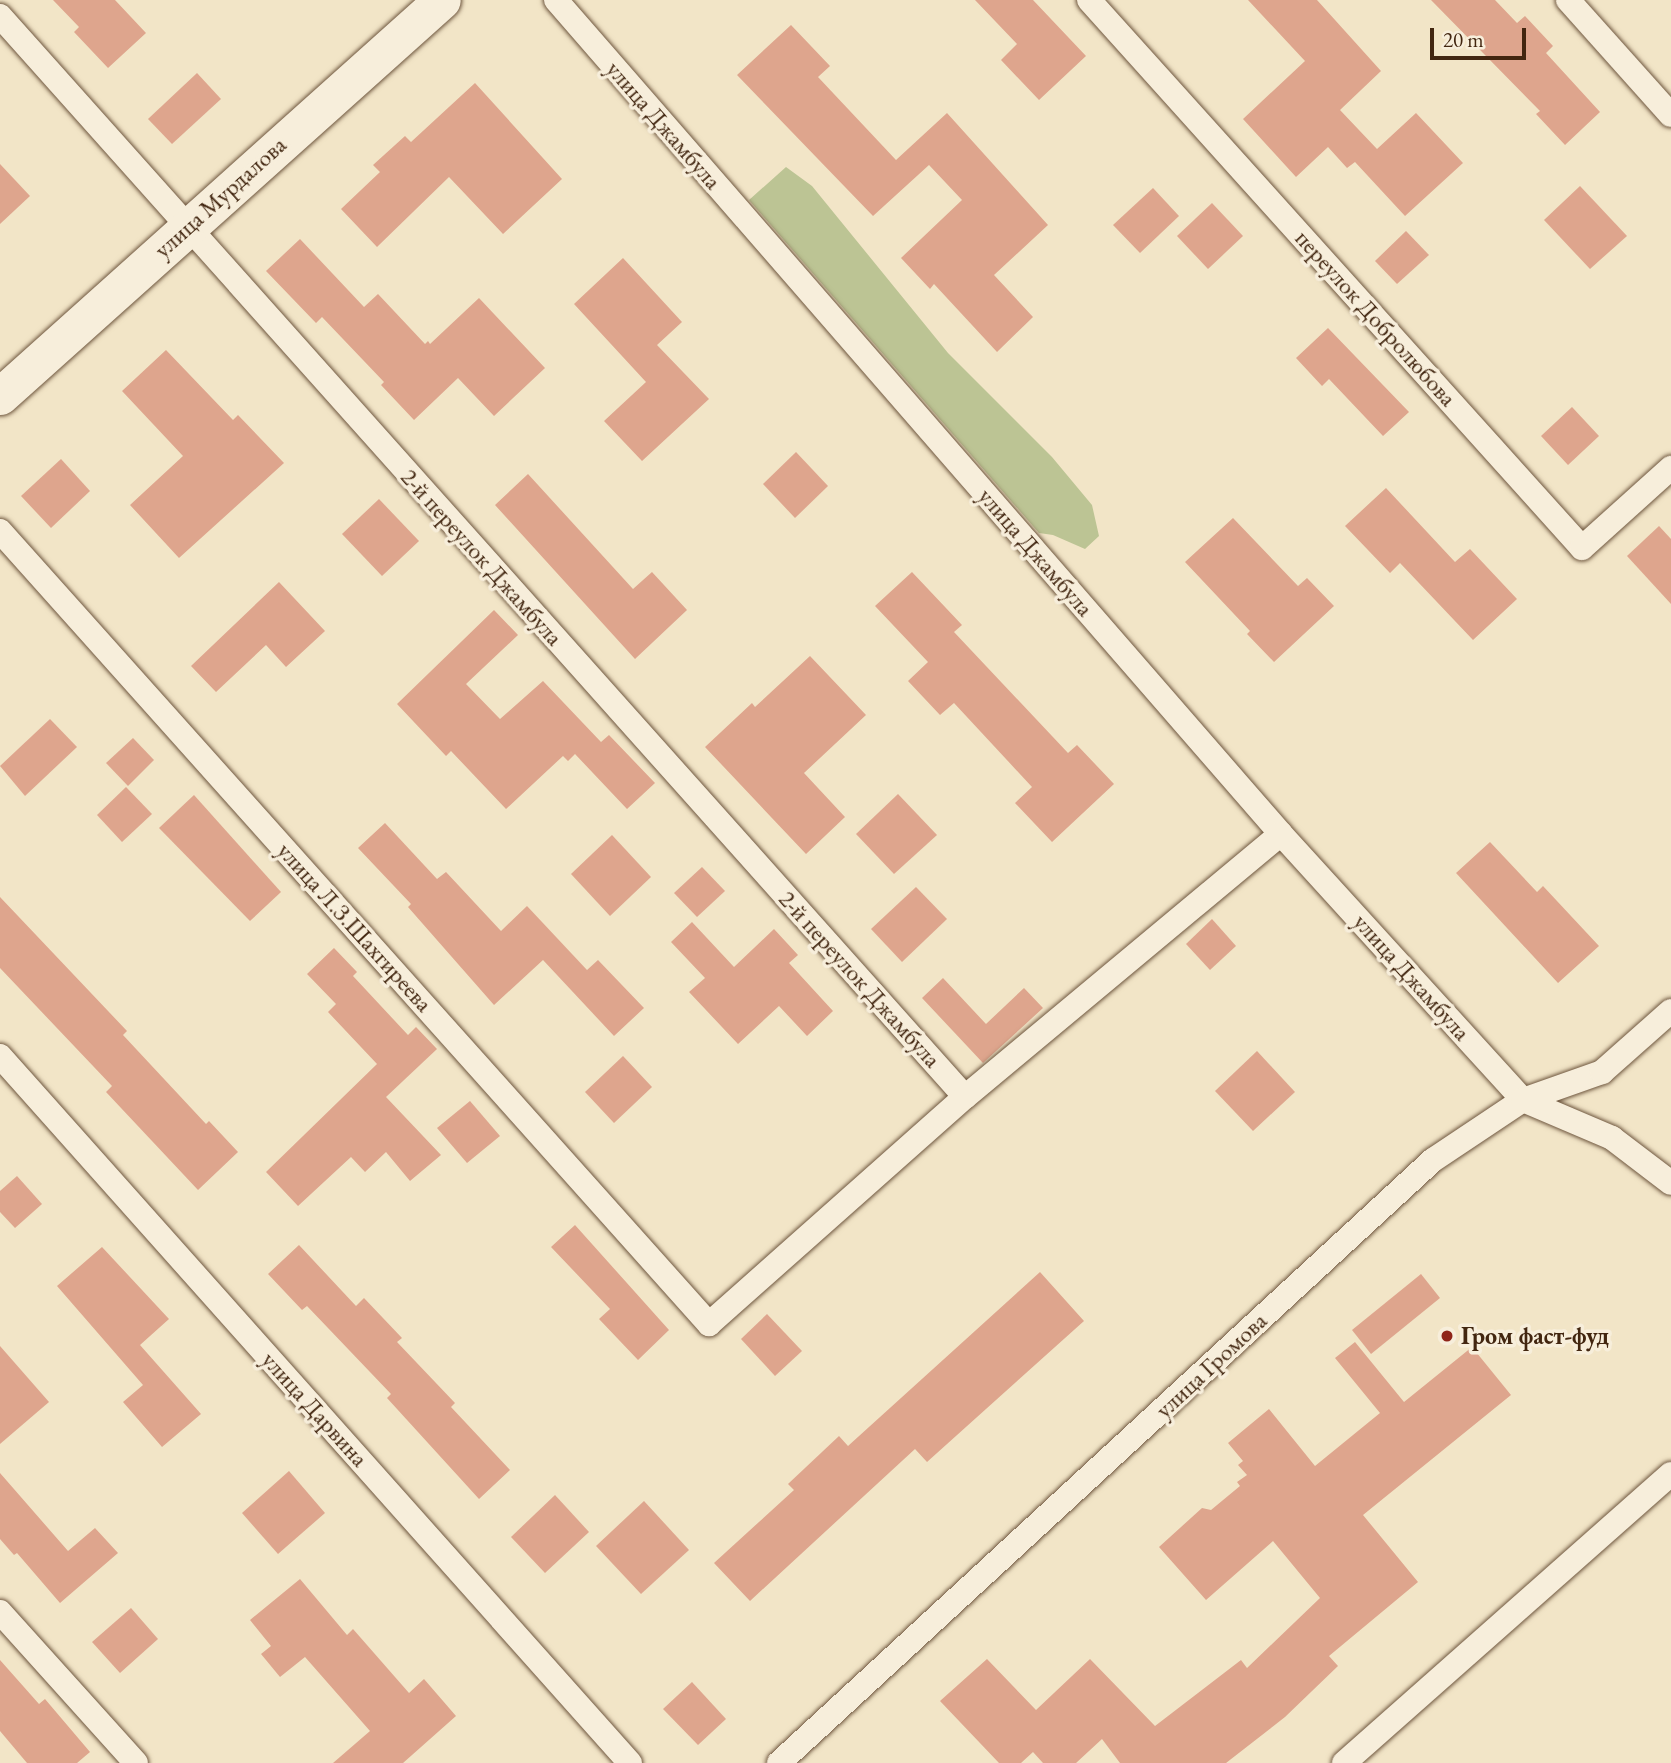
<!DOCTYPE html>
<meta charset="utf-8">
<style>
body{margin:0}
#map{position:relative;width:1671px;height:1763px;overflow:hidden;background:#f2e5c7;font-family:"EB Garamond",serif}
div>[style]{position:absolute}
.green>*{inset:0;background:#bcc494}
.building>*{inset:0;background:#dea58d}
.roads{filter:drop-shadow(0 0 2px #6e563e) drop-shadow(0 0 2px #6e563e)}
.street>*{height:24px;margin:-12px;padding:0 12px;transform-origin:12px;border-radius:12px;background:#f7eedb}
.secondary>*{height:37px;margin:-18.5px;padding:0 18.5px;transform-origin:18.5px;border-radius:18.5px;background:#f7eedb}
.dots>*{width:19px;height:19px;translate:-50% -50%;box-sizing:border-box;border:4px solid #f7eedb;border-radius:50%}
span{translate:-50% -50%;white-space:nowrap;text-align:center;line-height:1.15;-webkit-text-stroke:7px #f7eedb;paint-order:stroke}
.street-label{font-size:24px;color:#422610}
.poi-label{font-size:24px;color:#422610;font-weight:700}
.left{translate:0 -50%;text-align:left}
.scale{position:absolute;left:1430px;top:28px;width:96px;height:32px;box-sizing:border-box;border:4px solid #422610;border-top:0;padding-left:9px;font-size:21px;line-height:24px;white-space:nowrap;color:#422610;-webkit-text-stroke:5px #f7eedb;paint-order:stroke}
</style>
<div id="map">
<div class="green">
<i style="clip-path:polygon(786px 167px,812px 186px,948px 353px,1052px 457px,1092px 505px,1099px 536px,1085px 549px,1053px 535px,1039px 533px,749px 200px)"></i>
</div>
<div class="building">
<i style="clip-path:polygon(53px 0,115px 0,146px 33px,108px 68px,74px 32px,79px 27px)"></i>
<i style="clip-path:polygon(975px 0,1033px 0,1086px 56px,1039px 100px,1001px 60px,1017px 44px)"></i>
<i style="clip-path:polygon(1248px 0,1317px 0,1381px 71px,1340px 110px,1377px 149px,1416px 113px,1463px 163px,1405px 216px,1355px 162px,1347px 168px,1328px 147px,1296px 177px,1243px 119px,1305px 61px)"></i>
<i style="clip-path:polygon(1431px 0,1495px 0,1517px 23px,1525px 16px,1553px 46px,1546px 53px,1600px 112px,1565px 145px,1536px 114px,1540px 111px)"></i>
<i style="clip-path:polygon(791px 25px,830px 66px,818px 77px,896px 160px,947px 113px,1048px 225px,994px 275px,1033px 317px,997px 352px,934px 284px,930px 289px,901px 258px,962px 200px,929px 165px,873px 216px,737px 75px)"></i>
<i style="clip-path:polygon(197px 73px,221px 99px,172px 144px,148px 119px)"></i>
<i style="clip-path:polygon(475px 83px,562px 179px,503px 234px,449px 177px,377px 247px,341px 209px,380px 172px,373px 165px,405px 136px,411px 142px)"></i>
<i style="clip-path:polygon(0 164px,30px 196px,0 224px)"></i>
<i style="clip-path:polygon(1580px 186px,1627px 236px,1590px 269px,1544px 220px)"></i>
<i style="clip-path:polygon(1153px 188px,1179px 216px,1140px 253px,1113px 225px)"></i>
<i style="clip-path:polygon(1212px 203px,1243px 236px,1208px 269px,1177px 236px)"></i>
<i style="clip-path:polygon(1406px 231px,1429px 255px,1397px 284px,1375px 261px)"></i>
<i style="clip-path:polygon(300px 239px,364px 307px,378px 294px,425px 344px,428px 341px,430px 344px,479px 298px,545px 368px,494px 416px,458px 378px,414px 420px,381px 385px,384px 382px,322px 317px,316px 323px,266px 271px)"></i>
<i style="clip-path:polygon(623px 258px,682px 322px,657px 345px,709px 399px,642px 461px,604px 421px,646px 382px,574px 304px)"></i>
<i style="clip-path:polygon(1328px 328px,1409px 412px,1383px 436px,1329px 379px,1322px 386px,1296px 358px)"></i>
<i style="clip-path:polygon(166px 350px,233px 420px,238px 415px,284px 463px,179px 558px,130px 505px,183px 456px,122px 391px)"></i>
<i style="clip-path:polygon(1572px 407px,1599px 436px,1568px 465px,1541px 436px)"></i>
<i style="clip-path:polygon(796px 452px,828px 486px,795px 518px,763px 484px)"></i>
<i style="clip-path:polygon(61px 459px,90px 491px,51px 528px,21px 496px)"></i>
<i style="clip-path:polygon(528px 474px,633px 589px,652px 572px,687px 610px,635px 659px,495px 505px)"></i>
<i style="clip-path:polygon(1386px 488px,1455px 562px,1470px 549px,1517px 599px,1473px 640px,1400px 563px,1390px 573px,1345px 526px)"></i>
<i style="clip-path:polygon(379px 499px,419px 541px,382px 576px,342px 534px)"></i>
<i style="clip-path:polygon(1233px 518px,1298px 586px,1307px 578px,1334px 606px,1274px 662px,1247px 634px,1250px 631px,1185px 562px)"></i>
<i style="clip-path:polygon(1659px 526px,1671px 539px,1671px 604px,1627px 556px)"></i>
<i style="clip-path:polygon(912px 572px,962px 625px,954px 632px,1068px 753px,1077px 745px,1114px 784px,1052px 842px,1015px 803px,1032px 787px,954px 703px,940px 715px,908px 681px,928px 662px,875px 606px)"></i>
<i style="clip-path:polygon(279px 582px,325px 631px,286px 667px,266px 645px,216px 692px,191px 666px)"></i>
<i style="clip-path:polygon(494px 610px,518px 635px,466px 684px,500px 719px,543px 681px,601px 742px,609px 735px,655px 783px,627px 809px,575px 754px,568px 761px,563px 756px,506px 809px,451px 751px,446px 756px,397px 704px)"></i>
<i style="clip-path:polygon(810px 656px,866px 715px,804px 773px,845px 817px,806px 854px,705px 747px,752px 703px,755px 707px)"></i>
<i style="clip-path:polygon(50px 719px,77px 747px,25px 796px,0 766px)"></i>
<i style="clip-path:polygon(133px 738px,154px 760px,128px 786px,106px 763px)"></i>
<i style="clip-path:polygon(126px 787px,152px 814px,122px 842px,97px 815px)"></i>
<i style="clip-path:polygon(898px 794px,937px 835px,894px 874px,856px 834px)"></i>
<i style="clip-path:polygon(194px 795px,281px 892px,250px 921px,159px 828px)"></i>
<i style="clip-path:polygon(385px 823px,437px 879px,446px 872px,501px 931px,527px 906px,587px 970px,598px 960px,644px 1008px,614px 1036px,543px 960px,494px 1005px,408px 907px,411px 904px,358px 848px)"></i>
<i style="clip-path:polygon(612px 835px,651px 877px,610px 916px,571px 874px)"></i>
<i style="clip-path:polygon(1490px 842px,1537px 892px,1543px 886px,1599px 946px,1558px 983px,1456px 873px)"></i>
<i style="clip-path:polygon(702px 867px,725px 891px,697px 917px,674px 893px)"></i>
<i style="clip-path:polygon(916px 887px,947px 919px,902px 962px,871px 929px)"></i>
<i style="clip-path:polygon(0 897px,127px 1031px,123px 1035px,206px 1124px,209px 1121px,238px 1152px,198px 1190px,106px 1092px,112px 1086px,0 968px)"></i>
<i style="clip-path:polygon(1212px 919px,1236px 946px,1210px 970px,1186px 944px)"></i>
<i style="clip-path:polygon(692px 922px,734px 967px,774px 929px,798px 955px,789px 963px,833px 1011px,807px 1036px,779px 1006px,738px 1044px,689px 992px,705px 978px,671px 942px)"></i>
<i style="clip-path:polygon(334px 948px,357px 972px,353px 976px,408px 1035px,416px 1027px,437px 1049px,386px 1097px,441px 1155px,410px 1181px,386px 1152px,365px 1172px,351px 1157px,298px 1206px,266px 1172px,377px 1064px,328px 1012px,336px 1004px,307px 974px)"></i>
<i style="clip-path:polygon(943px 978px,986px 1024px,1024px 988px,1043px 1008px,983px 1063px,922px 998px)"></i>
<i style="clip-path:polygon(1257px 1051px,1295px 1092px,1253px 1131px,1215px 1091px)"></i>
<i style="clip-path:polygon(623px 1056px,652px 1087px,614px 1123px,585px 1092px)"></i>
<i style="clip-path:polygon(470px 1101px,500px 1136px,467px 1163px,437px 1128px)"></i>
<i style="clip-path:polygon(17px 1176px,42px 1204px,15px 1228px,0 1212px,0 1191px)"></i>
<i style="clip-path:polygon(575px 1225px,669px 1330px,638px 1360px,599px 1319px,610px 1309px,551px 1247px)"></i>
<i style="clip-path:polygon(299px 1245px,356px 1306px,364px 1298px,402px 1338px,397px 1342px,455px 1403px,451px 1407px,510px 1470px,479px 1499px,387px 1398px,391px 1394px,307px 1306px,302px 1310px,268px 1274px)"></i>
<i style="clip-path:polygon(102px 1247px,169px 1319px,140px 1345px,201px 1414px,162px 1447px,123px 1402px,143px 1385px,57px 1286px)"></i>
<i style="clip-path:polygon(1040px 1272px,1084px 1321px,927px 1462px,915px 1449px,750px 1601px,714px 1563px,794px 1490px,788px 1484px,839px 1436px,848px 1446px)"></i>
<i style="clip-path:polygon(1421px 1274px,1440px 1298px,1371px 1354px,1352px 1330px)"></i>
<i style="clip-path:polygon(767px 1314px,802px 1351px,775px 1376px,741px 1339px)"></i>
<i style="clip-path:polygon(1355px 1342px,1404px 1402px,1472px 1347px,1511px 1395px,1363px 1515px,1418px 1582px,1329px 1656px,1338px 1666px,1285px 1717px,1226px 1763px,1120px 1763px,1102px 1739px,1076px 1763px,1043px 1763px,1033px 1752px,1021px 1763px,999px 1763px,940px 1701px,987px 1659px,1036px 1710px,1090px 1659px,1155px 1726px,1241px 1660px,1247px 1668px,1320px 1598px,1273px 1541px,1206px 1600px,1159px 1547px,1202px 1508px,1211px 1510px,1240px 1486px,1237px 1482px,1247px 1475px,1238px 1465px,1243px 1461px,1228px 1443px,1269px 1409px,1315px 1466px,1380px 1413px,1335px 1358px)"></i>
<i style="clip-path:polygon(0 1346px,49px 1402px,0 1444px)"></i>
<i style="clip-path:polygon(289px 1471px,325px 1513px,278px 1554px,242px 1513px)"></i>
<i style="clip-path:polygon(0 1473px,68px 1551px,95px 1528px,118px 1553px,60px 1603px,17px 1553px,14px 1555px,0 1539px)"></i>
<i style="clip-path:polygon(555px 1495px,589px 1532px,545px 1573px,511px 1537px)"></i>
<i style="clip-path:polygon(644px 1501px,689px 1550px,641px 1594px,596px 1546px)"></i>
<i style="clip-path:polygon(300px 1579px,347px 1635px,353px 1629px,409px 1693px,424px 1679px,456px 1716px,403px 1763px,333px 1763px,370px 1731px,305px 1657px,280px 1677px,261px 1654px,271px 1646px,250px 1620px)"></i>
<i style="clip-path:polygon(131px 1608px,158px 1639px,120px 1673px,92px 1642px)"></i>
<i style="clip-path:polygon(0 1660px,39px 1704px,45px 1699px,90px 1752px,77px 1763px,27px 1763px,0 1731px)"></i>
<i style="clip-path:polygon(692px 1682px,726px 1719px,698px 1745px,663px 1709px)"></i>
</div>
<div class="roads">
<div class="street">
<i style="left:556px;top:0;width:1105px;rotate:49deg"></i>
<i style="left:1281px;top:834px;width:360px;rotate:47.7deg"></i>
<i style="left:1523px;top:1100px;width:97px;rotate:23.1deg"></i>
<i style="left:1612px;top:1138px;width:74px;rotate:37.3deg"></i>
<i style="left:1089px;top:0;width:737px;rotate:48.02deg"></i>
<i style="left:1582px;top:548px;width:120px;rotate:-42deg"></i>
<i style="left:1568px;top:0;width:154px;rotate:48.2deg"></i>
<i style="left:0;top:16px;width:1449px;rotate:48.24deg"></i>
<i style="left:0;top:531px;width:1064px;rotate:48.2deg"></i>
<i style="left:709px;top:1324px;width:342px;rotate:-41.6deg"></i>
<i style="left:965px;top:1097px;width:411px;rotate:-39.8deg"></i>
<i style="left:0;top:1056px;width:947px;rotate:48.3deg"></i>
<i style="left:0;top:1612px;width:203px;rotate:48deg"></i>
<i style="left:779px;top:1763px;width:890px;rotate:-42.68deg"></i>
<i style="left:1433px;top:1160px;width:108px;rotate:-33.7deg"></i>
<i style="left:1523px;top:1100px;width:84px;rotate:-19.5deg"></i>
<i style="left:1602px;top:1072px;width:92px;rotate:-41.5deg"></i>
<i style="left:1344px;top:1763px;width:436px;rotate:-41.5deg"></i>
</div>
<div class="secondary">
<i style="left:0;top:396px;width:593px;rotate:-41.86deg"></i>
</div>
</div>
<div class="dots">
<i style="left:1447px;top:1336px;background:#8f2418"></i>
</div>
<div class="street-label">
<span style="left:664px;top:125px;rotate:49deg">улица Джамбула</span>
<span style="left:220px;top:197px;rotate:-42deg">улица Мурдалова</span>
<span style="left:1376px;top:318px;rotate:48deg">переулок Добролюбова</span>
<span style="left:1036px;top:552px;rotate:49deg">улица Джамбула</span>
<span style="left:482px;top:557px;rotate:48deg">2-й переулок Джамбула</span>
<span style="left:355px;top:927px;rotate:48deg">улица Л.З.Шахгиреева</span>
<span style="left:1412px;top:977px;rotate:48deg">улица Джамбула</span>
<span style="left:860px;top:979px;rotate:48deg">2-й переулок Джамбула</span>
<span style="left:1211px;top:1365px;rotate:-43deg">улица Громова</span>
<span style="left:315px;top:1409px;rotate:48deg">улица Дарвина</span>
</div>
<div class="poi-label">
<span class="left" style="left:1461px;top:1336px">Гром фаст-фуд</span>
</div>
<div class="scale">20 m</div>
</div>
